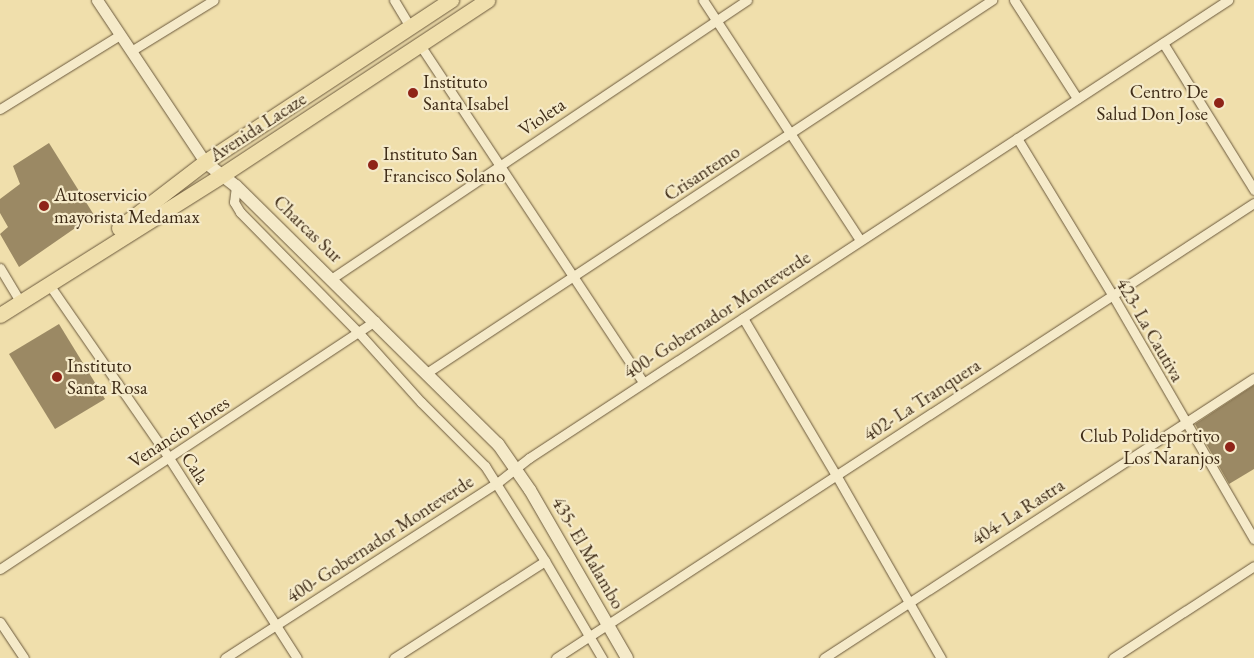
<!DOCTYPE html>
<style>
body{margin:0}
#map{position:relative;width:1254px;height:658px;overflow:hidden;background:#f0dfac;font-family:"EB Garamond",serif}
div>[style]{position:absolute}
.building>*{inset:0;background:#9b8964}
.roads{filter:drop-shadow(0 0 1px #6b593c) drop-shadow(0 0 1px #6b593c)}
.minor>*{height:9px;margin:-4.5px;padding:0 4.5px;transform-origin:4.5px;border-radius:4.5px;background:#f5eac9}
.tertiary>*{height:11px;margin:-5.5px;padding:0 5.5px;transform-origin:5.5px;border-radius:5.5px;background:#f5eac9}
.secondary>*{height:12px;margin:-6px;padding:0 6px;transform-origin:6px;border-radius:6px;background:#f5eac9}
.primary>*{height:15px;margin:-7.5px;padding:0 7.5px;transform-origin:7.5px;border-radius:7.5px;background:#f0dfac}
.dots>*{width:14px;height:14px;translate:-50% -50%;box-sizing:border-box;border:2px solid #f5eac9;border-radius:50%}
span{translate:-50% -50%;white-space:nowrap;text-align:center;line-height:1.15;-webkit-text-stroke:4.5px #f5eac9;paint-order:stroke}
.poi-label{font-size:19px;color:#3f2c17}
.left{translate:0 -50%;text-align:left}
.right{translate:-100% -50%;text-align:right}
.street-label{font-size:19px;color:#3f2c17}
</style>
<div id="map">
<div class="building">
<i style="clip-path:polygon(49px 143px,94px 215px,19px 267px,0 234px,8px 227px,0 213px,0 199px,20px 184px,13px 166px)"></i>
<i style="clip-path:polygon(59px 324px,105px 399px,55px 429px,9px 354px)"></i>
<i style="clip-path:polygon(1254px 385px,1254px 469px,1229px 484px,1195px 424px)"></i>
</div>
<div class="roads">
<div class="minor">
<i style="left:394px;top:0;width:31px;rotate:59deg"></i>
<i style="left:703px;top:0;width:287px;rotate:56.8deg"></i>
<i style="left:1014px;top:0;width:117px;rotate:57.3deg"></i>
<i style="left:1163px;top:43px;width:173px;rotate:58.2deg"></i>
<i style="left:420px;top:45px;width:404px;rotate:56.5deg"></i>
<i style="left:131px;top:51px;width:97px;rotate:-31.6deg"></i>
<i style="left:0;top:109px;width:141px;rotate:-31.7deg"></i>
<i style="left:1017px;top:138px;width:185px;rotate:58.7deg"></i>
<i style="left:1113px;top:296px;width:281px;rotate:59.9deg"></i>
<i style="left:236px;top:186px;width:16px;rotate:97deg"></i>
<i style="left:234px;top:202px;width:12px;rotate:59deg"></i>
<i style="left:240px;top:212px;width:170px;rotate:45.5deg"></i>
<i style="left:359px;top:333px;width:93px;rotate:48.1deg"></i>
<i style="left:421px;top:402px;width:91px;rotate:45deg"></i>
<i style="left:485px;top:466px;width:112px;rotate:57.7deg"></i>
<i style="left:545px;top:561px;width:113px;rotate:59.6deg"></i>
<i style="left:0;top:268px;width:39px;rotate:59deg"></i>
<i style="left:331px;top:279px;width:501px;rotate:-33.85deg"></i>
<i style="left:48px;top:283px;width:213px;rotate:55.3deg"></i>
<i style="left:169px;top:458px;width:237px;rotate:57.4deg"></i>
<i style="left:743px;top:318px;width:182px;rotate:59.4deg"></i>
<i style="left:836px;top:475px;width:211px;rotate:60.2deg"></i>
<i style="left:428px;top:372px;width:676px;rotate:-33.41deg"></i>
<i style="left:0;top:569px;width:450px;rotate:-33.5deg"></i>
<i style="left:0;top:622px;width:43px;rotate:56.3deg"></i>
<i style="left:225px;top:658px;width:323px;rotate:-32.8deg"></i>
<i style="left:497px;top:483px;width:41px;rotate:-38deg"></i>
<i style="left:529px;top:458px;width:836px;rotate:-33.23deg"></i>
<i style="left:394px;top:658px;width:179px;rotate:-32.7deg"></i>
<i style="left:556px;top:658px;width:833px;rotate:-33.1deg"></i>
<i style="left:824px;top:658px;width:513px;rotate:-33.07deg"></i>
<i style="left:1113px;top:658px;width:168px;rotate:-33.1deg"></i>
</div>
<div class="tertiary">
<i style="left:97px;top:0;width:195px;rotate:56.3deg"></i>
</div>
<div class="secondary">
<i style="left:205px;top:162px;width:39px;rotate:38deg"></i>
<i style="left:236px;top:186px;width:368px;rotate:44.6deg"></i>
<i style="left:498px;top:444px;width:56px;rotate:55.2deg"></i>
<i style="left:530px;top:490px;width:194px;rotate:60deg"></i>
</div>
<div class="primary">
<i style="left:119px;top:228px;width:108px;rotate:-37.5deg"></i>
<i style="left:205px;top:162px;width:295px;rotate:-33.4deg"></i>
<i style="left:0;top:315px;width:262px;rotate:-32.2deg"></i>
<i style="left:222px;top:175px;width:318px;rotate:-33.4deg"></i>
</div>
</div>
<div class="dots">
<i style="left:413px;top:93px;background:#8f2418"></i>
<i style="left:1219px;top:103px;background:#8f2418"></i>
<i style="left:373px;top:165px;background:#8f2418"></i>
<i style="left:44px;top:206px;background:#8f2418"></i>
<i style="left:57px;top:377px;background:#8f2418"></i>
<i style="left:1230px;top:447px;background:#8f2418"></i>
</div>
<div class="poi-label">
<span class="left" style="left:423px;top:93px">Instituto<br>Santa Isabel</span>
<span class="right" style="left:1208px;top:103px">Centro De<br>Salud Don Jose</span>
<span class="left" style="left:383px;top:165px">Instituto San<br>Francisco Solano</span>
<span class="left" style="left:54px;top:206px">Autoservicio<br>mayorista Medamax</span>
<span class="left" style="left:67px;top:377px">Instituto<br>Santa Rosa</span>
<span class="right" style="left:1220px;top:447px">Club Polideportivo<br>Los Naranjos</span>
</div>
<div class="street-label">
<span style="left:542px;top:117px;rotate:-34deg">Violeta</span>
<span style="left:258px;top:127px;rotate:-33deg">Avenida Lacaze</span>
<span style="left:702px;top:173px;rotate:-33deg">Crisantemo</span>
<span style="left:308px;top:229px;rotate:44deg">Charcas Sur</span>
<span style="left:717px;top:315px;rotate:-33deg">400- Gobernador Monteverde</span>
<span style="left:1150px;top:330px;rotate:60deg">423- La Cautiva</span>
<span style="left:922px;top:400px;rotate:-33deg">402- La Tranquera</span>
<span style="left:179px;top:432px;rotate:-33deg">Venancio Flores</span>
<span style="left:195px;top:468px;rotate:57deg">Cala</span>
<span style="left:1018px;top:512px;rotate:-33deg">404- La Rastra</span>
<span style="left:380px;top:539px;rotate:-33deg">400- Gobernador Monteverde</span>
<span style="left:588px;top:553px;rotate:60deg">435- El Malambo</span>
</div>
</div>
